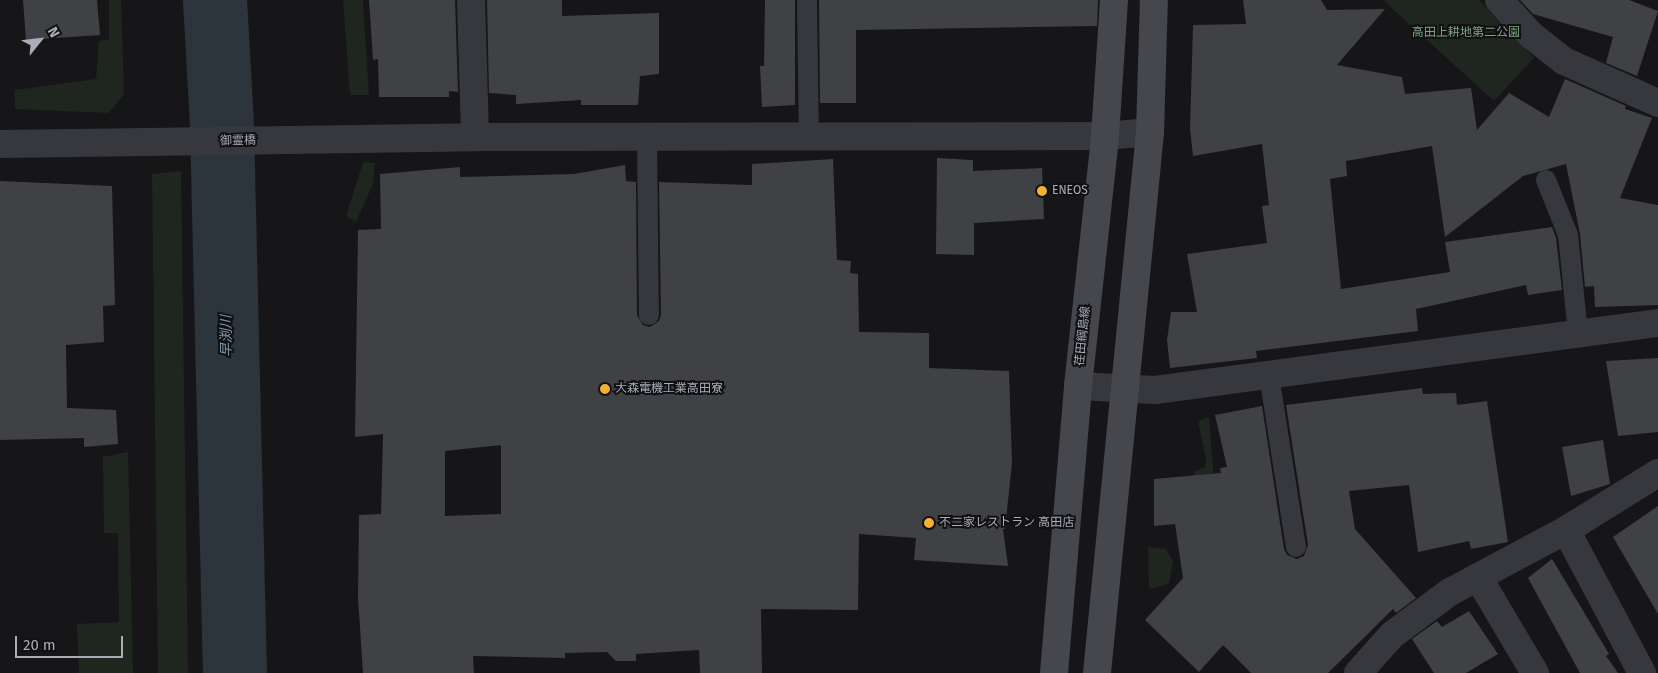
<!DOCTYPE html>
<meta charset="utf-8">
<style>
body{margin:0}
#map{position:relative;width:1658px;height:673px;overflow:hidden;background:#161618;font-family:"Fira Sans","Noto Sans JP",sans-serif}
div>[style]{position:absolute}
.green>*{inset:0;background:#1e261f}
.river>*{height:64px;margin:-32px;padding:0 32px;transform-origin:32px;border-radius:32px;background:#2c353c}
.building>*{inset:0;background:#404145}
.service>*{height:20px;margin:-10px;padding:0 10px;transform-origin:10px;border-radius:10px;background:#37383d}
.minor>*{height:28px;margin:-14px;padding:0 14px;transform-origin:14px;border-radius:14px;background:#37383d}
.tertiary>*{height:28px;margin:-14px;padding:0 14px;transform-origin:14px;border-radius:14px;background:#37383d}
.secondary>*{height:28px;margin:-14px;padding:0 14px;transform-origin:14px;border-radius:14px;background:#45474d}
.dots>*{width:14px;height:14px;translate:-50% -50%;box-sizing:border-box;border:2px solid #111113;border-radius:50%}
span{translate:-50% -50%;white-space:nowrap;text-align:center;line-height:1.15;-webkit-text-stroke:4px #111113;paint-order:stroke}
.park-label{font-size:12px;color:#7fa381}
.street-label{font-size:12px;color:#a8adb8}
.poi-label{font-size:12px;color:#a8adb8}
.left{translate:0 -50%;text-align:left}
.water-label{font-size:14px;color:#7f9bb3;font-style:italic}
.north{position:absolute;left:15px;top:15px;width:50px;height:50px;-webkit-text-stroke:4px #111113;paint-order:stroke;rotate:61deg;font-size:14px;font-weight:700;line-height:20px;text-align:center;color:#a8adb8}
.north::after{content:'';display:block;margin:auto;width:18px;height:22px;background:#a8adb8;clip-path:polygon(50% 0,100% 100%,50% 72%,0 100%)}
.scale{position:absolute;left:15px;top:636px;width:108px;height:22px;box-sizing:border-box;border:2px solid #a8adb8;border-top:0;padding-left:6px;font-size:15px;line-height:18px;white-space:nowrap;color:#a8adb8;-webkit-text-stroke:4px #111113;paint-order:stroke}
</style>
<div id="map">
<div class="green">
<i style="clip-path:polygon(109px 0,121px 0,124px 94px,109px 113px,15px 109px,15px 90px,96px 79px,99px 41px,109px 39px)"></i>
<i style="clip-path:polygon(343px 0,363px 0,369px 95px,350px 95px)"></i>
<i style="clip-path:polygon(1383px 0,1479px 0,1534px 58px,1494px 101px)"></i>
<i style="clip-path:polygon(363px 162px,375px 163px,373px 184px,356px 222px,346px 216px)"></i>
<i style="clip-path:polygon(181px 171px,188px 673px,158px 673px,152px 174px)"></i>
<i style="clip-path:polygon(1209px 417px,1214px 481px,1194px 482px,1194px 471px,1205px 467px,1206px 459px,1198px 421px)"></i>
<i style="clip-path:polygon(128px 452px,133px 673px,79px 673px,77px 624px,119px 622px,118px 533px,104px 533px,103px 457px)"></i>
<i style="clip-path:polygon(1148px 547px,1166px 549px,1173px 561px,1169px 584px,1149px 589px)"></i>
</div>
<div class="river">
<i style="left:215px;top:0;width:127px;rotate:86.8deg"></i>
<i style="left:222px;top:127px;width:546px;rotate:88.64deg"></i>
</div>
<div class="building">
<i style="clip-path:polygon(23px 0,97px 0,100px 35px,26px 40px)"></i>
<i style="clip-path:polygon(369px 0,455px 0,458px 92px,449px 91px,449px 97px,379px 97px,378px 59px,373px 60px)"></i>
<i style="clip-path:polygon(487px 0,562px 0,562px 16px,659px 13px,659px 74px,640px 76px,638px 105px,581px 105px,581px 100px,516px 104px,516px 95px,489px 93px)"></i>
<i style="clip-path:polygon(765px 0,795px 0,795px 105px,762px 107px,760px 66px,764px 66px)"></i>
<i style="clip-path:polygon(819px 0,1098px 0,1097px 26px,856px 30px,856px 103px,820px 103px)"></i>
<i style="clip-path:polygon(1243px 0,1321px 0,1327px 10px,1385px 9px,1337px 65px,1402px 77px,1405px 94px,1471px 88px,1477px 130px,1509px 93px,1549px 117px,1565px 79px,1626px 106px,1625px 109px,1652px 118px,1620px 198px,1658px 205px,1658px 305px,1595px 307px,1594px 286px,1585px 287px,1580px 234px,1566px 164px,1523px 176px,1445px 237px,1432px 146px,1346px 161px,1347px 176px,1330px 179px,1341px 289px,1450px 272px,1445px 242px,1552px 227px,1556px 238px,1562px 290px,1528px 295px,1526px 285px,1416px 309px,1418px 331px,1256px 351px,1257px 358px,1170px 368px,1167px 340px,1171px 312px,1197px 312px,1187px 254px,1267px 243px,1262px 206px,1269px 205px,1262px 144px,1193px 156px,1190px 129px,1193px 25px,1246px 24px)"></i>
<i style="clip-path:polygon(1520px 0,1629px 0,1658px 11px,1637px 76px,1606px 63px,1613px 37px,1533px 14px)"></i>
<i style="clip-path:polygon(937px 158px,973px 160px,973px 171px,1042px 168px,1044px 219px,974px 223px,974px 255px,936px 254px)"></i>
<i style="clip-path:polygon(evenodd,833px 159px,837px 260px,851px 261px,850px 273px,858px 274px,859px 332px,929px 333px,929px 368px,1009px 371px,1012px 463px,1005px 529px,1003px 529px,1008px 566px,914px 560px,916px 538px,859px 534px,858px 610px,761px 609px,762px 673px,700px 673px,699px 650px,636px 654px,636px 661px,616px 661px,607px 652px,565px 653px,565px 658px,473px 656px,474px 673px,363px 673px,358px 597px,359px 515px,381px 514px,383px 434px,355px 437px,358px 230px,381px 229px,380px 174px,460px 167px,460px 177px,574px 174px,625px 165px,626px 181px,636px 182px,637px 315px,643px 325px,650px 327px,659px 321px,661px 315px,659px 182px,752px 185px,752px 164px,833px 159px,501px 445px,501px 514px,445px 516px,445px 451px,501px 445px)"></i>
<i style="clip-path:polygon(0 181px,112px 186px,115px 305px,103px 306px,104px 342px,66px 345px,67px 408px,116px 410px,118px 444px,84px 447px,84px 438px,0 440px)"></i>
<i style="clip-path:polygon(1658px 358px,1658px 432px,1618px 436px,1606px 361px)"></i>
<i style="clip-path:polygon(1422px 388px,1423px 394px,1456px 393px,1457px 405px,1487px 401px,1508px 542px,1471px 549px,1469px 541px,1418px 552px,1409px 485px,1349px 491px,1355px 529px,1416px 598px,1396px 613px,1393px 609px,1328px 673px,1251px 673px,1223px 645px,1199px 672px,1145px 620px,1183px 578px,1175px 524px,1154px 526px,1154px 479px,1221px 473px,1220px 468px,1227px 467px,1215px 415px,1262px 406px,1284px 549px,1287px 555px,1297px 559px,1304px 556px,1308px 545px,1286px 405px)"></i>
<i style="clip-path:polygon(1603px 440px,1610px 484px,1571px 496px,1562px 447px)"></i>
<i style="clip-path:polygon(1658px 506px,1658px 614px,1613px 537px)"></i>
<i style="clip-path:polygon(1552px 559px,1609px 654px,1606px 656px,1618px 673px,1580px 673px,1528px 578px)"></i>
<i style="clip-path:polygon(1469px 611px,1498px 654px,1466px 673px,1434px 673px,1412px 639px,1437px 621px,1442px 627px)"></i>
</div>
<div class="service">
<i style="left:807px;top:0;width:136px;rotate:89.2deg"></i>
<i style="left:647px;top:137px;width:178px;rotate:89.4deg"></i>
<i style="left:1546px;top:180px;width:59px;rotate:68.2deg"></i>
<i style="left:1568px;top:235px;width:100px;rotate:84.2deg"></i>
<i style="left:1269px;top:375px;width:174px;rotate:81.1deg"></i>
</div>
<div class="minor">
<i style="left:471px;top:0;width:137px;rotate:88.3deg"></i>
<i style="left:1499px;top:0;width:47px;rotate:47.6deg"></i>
<i style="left:1531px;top:35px;width:42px;rotate:38.2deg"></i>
<i style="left:1564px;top:61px;width:103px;rotate:24.1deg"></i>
<i style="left:0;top:144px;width:475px;rotate:-0.8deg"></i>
<i style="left:475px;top:137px;width:630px;rotate:-0.09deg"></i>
<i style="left:1105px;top:136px;width:45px;rotate:-5.1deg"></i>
<i style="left:1566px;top:530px;width:162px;rotate:62deg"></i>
<i style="left:1478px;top:577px;width:112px;rotate:59.3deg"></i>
<i style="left:1358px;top:673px;width:51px;rotate:-48.2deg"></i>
<i style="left:1392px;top:635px;width:72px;rotate:-36.6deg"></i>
<i style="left:1450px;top:592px;width:132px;rotate:-28.1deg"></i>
<i style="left:1566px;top:530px;width:108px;rotate:-31.8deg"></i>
</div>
<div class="tertiary">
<i style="left:1078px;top:386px;width:77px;rotate:3deg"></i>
<i style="left:1155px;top:390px;width:507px;rotate:-7.59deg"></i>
</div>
<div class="secondary">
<i style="left:1054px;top:673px;width:288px;rotate:-85.2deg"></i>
<i style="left:1078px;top:386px;width:251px;rotate:-83.8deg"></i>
<i style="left:1105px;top:136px;width:136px;rotate:-86.2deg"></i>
<i style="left:1097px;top:673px;width:544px;rotate:-84.4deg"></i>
<i style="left:1150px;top:132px;width:132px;rotate:-88.3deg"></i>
</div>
<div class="dots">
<i style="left:1042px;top:191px;background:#f2b134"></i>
<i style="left:605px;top:389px;background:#f2b134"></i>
<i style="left:929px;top:523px;background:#f2b134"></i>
</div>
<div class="park-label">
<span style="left:1466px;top:33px">高田上耕地第二公園</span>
</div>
<div class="street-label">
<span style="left:238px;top:141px;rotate:-1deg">御霊橋</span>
<span style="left:1083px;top:336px;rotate:-84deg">荏田綱島線</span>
</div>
<div class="poi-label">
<span class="left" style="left:1052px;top:191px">ENEOS</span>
<span class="left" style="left:615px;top:389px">大森電機工業高田寮</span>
<span class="left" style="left:939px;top:523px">不二家レストラン 高田店</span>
</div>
<div class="water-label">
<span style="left:227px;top:336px;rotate:-91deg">早渕川</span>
</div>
<div class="north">N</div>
<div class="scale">20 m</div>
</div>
